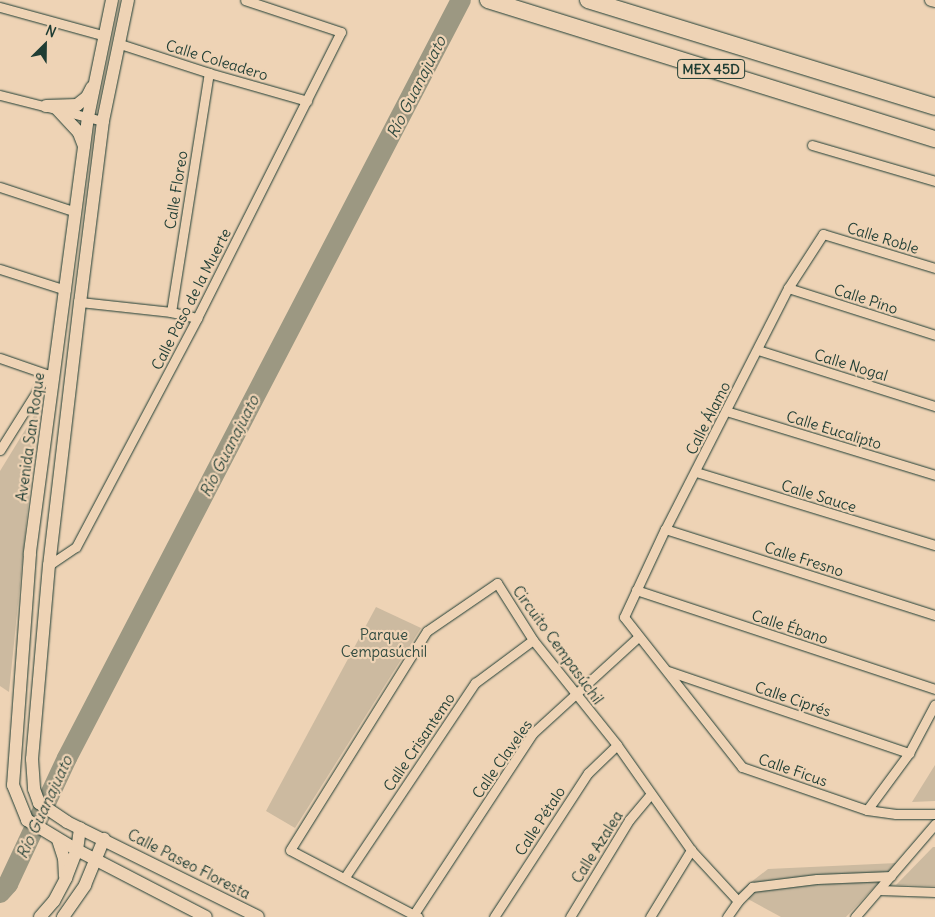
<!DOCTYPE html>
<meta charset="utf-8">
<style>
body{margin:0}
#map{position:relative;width:935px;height:917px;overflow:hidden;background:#eed3b5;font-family:Delius,sans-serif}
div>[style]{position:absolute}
.green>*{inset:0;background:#ccbaa0}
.river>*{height:20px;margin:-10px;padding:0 10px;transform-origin:10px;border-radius:10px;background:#9c9882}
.roads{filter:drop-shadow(0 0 1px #1f3d34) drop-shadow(0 0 1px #1f3d34)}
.street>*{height:9px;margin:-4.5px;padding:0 4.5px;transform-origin:4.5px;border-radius:4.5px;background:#eed3b5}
.secondary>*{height:12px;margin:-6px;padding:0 6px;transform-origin:6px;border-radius:6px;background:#eed3b5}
.highway>*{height:16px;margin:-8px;padding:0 8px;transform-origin:8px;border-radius:8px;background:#eed3b5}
span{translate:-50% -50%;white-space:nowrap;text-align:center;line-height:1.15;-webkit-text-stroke:4.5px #eed3b5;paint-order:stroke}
.shield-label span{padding:1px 4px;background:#eed3b5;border:1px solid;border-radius:4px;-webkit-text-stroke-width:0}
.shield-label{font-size:14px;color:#1f3d34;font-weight:700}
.street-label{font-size:15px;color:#1f3d34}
.park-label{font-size:15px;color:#304a3f}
.water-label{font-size:16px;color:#324b40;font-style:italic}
.north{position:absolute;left:20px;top:20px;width:50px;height:50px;-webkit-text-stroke:4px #eed3b5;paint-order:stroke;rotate:23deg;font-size:14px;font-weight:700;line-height:20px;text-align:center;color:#1f3d34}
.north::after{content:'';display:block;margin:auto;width:18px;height:22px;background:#1f3d34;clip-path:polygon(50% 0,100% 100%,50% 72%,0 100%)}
</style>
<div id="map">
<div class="green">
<i style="clip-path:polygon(38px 409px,9px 692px,0 686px,0 471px)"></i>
<i style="clip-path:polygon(376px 607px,421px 628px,295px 828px,266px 811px)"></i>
<i style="clip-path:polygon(935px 765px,935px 801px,912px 802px)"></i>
<i style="clip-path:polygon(933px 847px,935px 847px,935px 886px,896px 885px)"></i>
<i style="clip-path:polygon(897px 863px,846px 917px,781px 917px,737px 893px,768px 869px)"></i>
</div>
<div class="river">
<i style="left:0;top:893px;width:12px;rotate:-48deg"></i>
<i style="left:8px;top:884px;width:139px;rotate:-64.9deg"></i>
<i style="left:67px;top:758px;width:854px;rotate:-62.54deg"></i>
</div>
<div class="roads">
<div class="street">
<i style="left:0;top:7px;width:109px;rotate:15.4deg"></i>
<i style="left:120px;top:44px;width:94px;rotate:18deg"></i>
<i style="left:209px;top:73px;width:102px;rotate:15.9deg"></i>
<i style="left:0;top:95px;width:106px;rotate:14.2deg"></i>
<i style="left:812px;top:145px;width:128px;rotate:16.3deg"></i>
<i style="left:0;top:187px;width:80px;rotate:18.2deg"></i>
<i style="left:935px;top:268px;width:117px;rotate:-163.1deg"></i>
<i style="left:823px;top:234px;width:64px;rotate:122.9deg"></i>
<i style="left:788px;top:288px;width:271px;rotate:117deg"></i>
<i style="left:665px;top:529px;width:97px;rotate:115deg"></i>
<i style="left:624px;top:617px;width:191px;rotate:51.8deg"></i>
<i style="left:742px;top:767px;width:132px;rotate:19deg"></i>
<i style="left:867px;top:810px;width:29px;rotate:8deg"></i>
<i style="left:896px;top:814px;width:39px"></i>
<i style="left:0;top:269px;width:69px;rotate:17.7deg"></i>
<i style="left:788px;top:288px;width:154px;rotate:17.7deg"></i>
<i style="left:80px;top:302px;width:92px;rotate:6.3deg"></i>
<i style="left:171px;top:312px;width:27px;rotate:13deg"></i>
<i style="left:171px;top:312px;width:242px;rotate:-81deg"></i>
<i style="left:758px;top:350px;width:186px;rotate:17.6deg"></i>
<i style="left:0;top:358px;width:55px;rotate:19.1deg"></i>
<i style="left:726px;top:411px;width:219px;rotate:17deg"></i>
<i style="left:0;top:450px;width:89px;rotate:-57.9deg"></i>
<i style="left:696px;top:472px;width:250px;rotate:17deg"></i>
<i style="left:665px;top:529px;width:283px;rotate:17.7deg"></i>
<i style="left:49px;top:565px;width:32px;rotate:-34deg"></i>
<i style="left:76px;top:547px;width:259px;rotate:-62.1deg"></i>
<i style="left:197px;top:318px;width:320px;rotate:-63.3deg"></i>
<i style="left:341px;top:32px;width:101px;rotate:-161.6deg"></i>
<i style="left:636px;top:590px;width:315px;rotate:18.3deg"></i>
<i style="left:668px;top:671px;width:255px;rotate:18.8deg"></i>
<i style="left:867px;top:810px;width:71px;rotate:-53.6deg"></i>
<i style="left:909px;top:753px;width:55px;rotate:-62deg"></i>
<i style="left:345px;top:877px;width:234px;rotate:-56.2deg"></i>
<i style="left:475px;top:683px;width:72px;rotate:-36.6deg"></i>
<i style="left:880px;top:890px;width:55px;rotate:2.1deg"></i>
<i style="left:412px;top:917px;width:220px;rotate:-56.7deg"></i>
<i style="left:533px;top:733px;width:142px;rotate:-42.4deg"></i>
<i style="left:418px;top:917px;width:144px;rotate:-152.4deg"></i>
<i style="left:290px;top:850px;width:258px;rotate:-58deg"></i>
<i style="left:427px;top:631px;width:85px;rotate:-34.4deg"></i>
<i style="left:497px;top:583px;width:67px;rotate:57.7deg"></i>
<i style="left:533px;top:640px;width:134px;rotate:51.3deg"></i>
<i style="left:617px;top:745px;width:128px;rotate:54.8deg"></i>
<i style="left:691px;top:850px;width:69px;rotate:47.3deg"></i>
<i style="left:494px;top:917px;width:172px;rotate:-56.9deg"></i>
<i style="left:588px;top:773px;width:40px;rotate:-44deg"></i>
<i style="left:570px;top:917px;width:114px;rotate:-58.7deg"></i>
<i style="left:629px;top:820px;width:34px;rotate:-50deg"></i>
<i style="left:650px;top:917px;width:79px;rotate:-58.5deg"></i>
<i style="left:727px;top:917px;width:19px;rotate:-55deg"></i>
<i style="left:738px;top:901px;width:20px;rotate:-45deg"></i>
<i style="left:752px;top:887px;width:65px;rotate:-7deg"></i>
<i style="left:817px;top:879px;width:74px;rotate:-2.3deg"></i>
<i style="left:855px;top:917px;width:123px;rotate:-49.3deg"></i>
</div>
<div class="secondary">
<i style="left:112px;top:0;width:119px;rotate:101.6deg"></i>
<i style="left:88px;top:117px;width:441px;rotate:97.6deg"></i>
<i style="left:30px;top:554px;width:232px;rotate:94.2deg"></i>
<i style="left:13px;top:785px;width:38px;rotate:68deg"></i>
<i style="left:27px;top:820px;width:58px;rotate:31deg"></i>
<i style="left:77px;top:850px;width:145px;rotate:27.4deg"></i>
<i style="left:128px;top:0;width:124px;rotate:101.7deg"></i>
<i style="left:103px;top:121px;width:182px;rotate:97.2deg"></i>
<i style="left:80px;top:302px;width:265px;rotate:96.7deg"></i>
<i style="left:49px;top:565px;width:195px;rotate:95deg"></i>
<i style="left:32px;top:759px;width:30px;rotate:86deg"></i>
<i style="left:34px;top:789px;width:15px;rotate:70deg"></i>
<i style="left:39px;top:803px;width:34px;rotate:34deg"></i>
<i style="left:67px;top:822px;width:213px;rotate:26.4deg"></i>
<i style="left:931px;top:0;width:4px;rotate:14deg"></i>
<i style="left:46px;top:106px;width:31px;rotate:-2deg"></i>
<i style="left:77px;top:105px;width:13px;rotate:-39deg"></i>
<i style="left:87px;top:97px;width:11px;rotate:-63deg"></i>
<i style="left:57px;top:109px;width:33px;rotate:47deg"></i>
<i style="left:79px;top:133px;width:14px;rotate:69deg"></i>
<i style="left:58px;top:840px;width:19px;rotate:72deg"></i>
<i style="left:64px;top:858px;width:18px;rotate:87deg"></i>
<i style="left:40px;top:917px;width:21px;rotate:-49deg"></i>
<i style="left:54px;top:901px;width:26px;rotate:-62deg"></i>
<i style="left:66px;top:878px;width:30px;rotate:-69deg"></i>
<i style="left:77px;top:850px;width:22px;rotate:-82deg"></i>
<i style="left:63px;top:917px;width:39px;rotate:-55deg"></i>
<i style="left:85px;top:885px;width:50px;rotate:-67.6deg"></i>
</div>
<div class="highway">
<i style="left:488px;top:0;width:468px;rotate:17.3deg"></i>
<i style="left:588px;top:0;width:363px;rotate:17.1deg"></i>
</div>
</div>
<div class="shield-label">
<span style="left:711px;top:69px">MEX 45D</span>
</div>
<div class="street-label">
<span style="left:217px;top:60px;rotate:17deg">Calle Coleadero</span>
<span style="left:176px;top:190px;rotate:-81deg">Calle Floreo</span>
<span style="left:883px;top:238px;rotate:17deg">Calle Roble</span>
<span style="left:191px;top:299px;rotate:-63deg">Calle Paso de la Muerte</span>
<span style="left:866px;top:299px;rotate:18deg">Calle Pino</span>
<span style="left:851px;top:365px;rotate:17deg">Calle Nogal</span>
<span style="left:708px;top:418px;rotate:-63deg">Calle Álamo</span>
<span style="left:834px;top:430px;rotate:17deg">Calle Eucalipto</span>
<span style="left:30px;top:437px;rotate:-82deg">Avenida San Roque</span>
<span style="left:819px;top:496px;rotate:17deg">Calle Sauce</span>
<span style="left:804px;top:559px;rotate:18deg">Calle Fresno</span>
<span style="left:790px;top:627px;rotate:18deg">Calle Ébano</span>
<span style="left:558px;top:645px;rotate:54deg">Circuito Cempasúchil</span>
<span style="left:793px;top:699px;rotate:19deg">Calle Ciprés</span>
<span style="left:419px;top:742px;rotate:-56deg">Calle Crisantemo</span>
<span style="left:502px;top:759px;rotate:-55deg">Calle Claveles</span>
<span style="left:793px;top:770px;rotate:19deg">Calle Ficus</span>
<span style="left:540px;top:821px;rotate:-57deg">Calle Pétalo</span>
<span style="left:597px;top:847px;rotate:-58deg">Calle Azalea</span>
<span style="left:189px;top:864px;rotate:27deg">Calle Paseo Floresta</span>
</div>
<div class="park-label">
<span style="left:384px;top:643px">Parque<br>Cempasúchil</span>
</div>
<div class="water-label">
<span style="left:416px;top:87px;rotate:-63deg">Río Guanajuato</span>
<span style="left:229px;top:446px;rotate:-63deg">Río Guanajuato</span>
<span style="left:44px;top:807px;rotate:-65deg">Río Guanajuato</span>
</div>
<div class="north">N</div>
</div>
